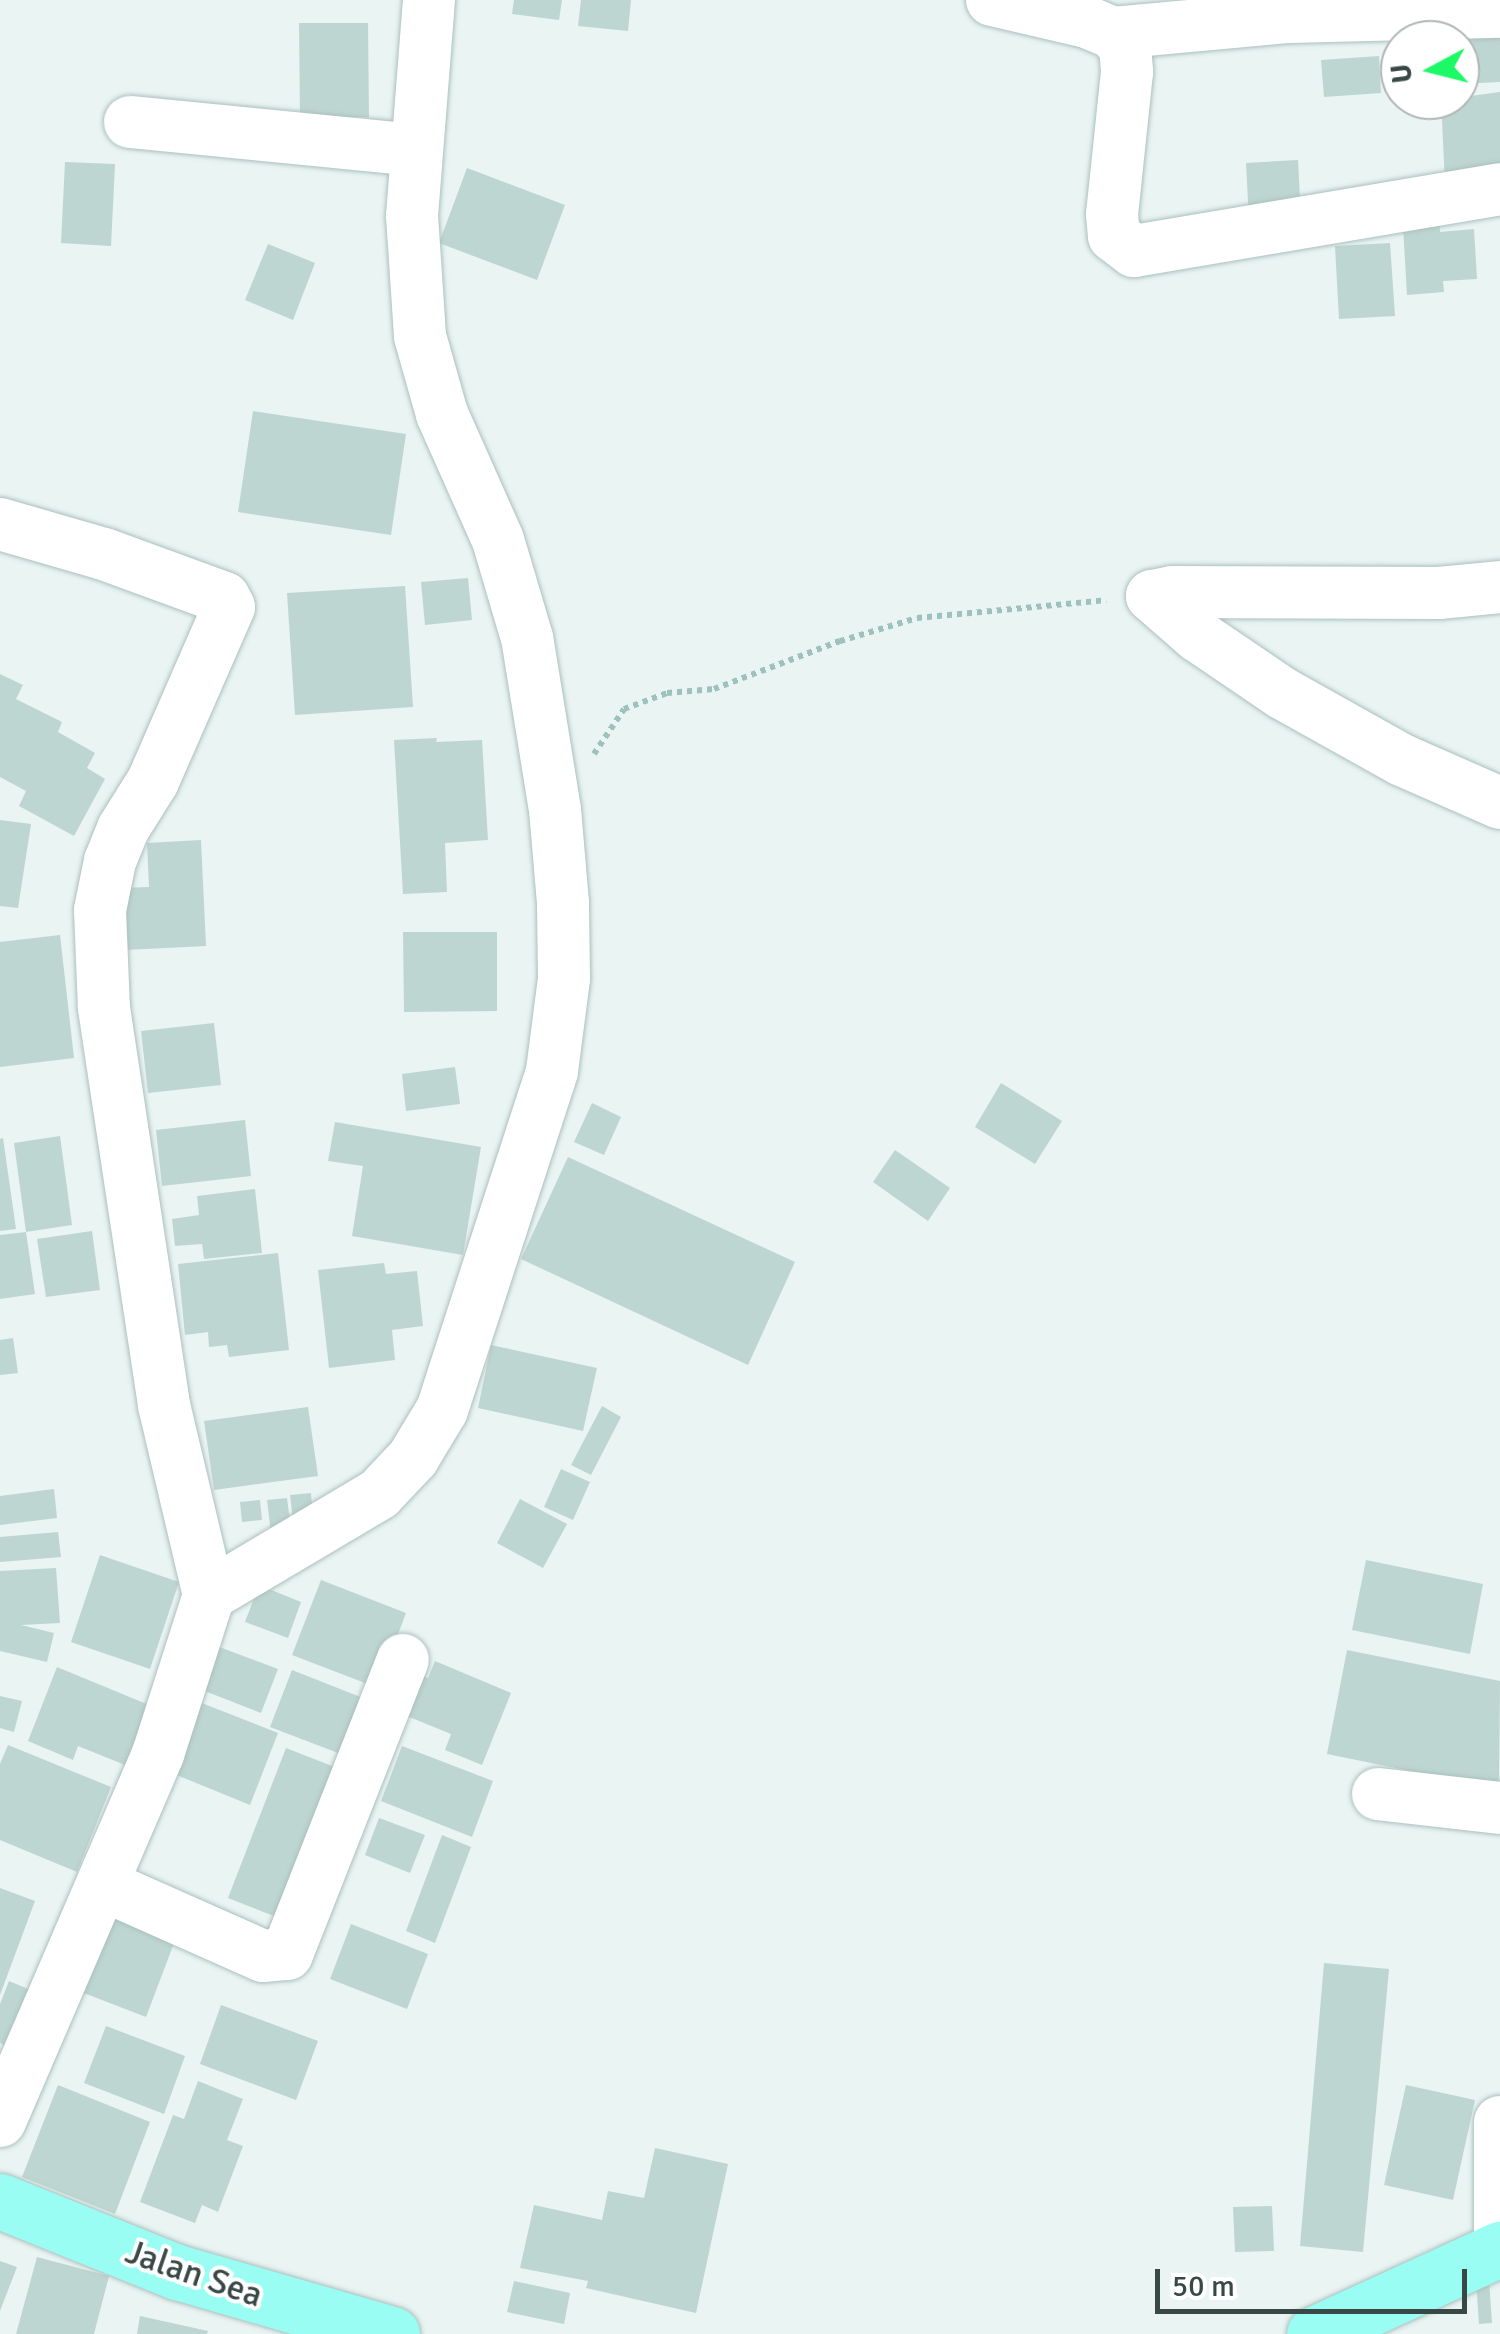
<!DOCTYPE html>
<style>
body{margin:0}
#map{position:relative;width:1500px;height:2334px;overflow:hidden;background:#e9f4f3;font-family:Signika,sans-serif}
div>[style]{position:absolute}
.building>*{inset:0;background:#bed6d1}
.path>*{height:6px;margin-top:-3px;transform-origin:0;background:repeating-linear-gradient(90deg,#9dc2bb 0 5px,transparent 0 10px)}
.roads{filter:drop-shadow(0 0 2px #abc0bd) drop-shadow(0 0 2px #abc0bd)}
.minor>*{height:52px;margin:-26px;padding:0 26px;transform-origin:26px;border-radius:26px;background:#fff}
.major>*{height:55px;margin:-27.5px;padding:0 27.5px;transform-origin:27.5px;border-radius:27.5px;background:#99fdf3}
span{translate:-50% -50%;white-space:nowrap;text-align:center;line-height:1.15;-webkit-text-stroke:8px #fff;paint-order:stroke}
.street-label{font-size:35px;color:#374845}
.north{position:absolute;left:1380px;top:20px;width:100px;height:100px;box-sizing:border-box;background:#fff;border:2px solid #afb6b5;border-radius:50%;rotate:263deg;font-size:28px;font-weight:700;line-height:40px;text-align:center;color:#374845}
.north::after{content:'';display:block;margin:auto;width:35px;height:45px;background:#1cf966;clip-path:polygon(50% 0,100% 100%,50% 72%,0 100%)}
.scale{position:absolute;left:1155px;top:2269px;width:312px;height:45px;box-sizing:border-box;border:5px solid #374845;border-top:0;padding-left:12px;font-size:30px;line-height:35px;white-space:nowrap;color:#374845;-webkit-text-stroke:8px #fff;paint-order:stroke}
</style>
<div id="map">
<div class="building">
<i style="clip-path:polygon(514px 0,562px 0,559px 20px,512px 14px)"></i>
<i style="clip-path:polygon(581px 0,631px 0,628px 31px,578px 26px)"></i>
<i style="clip-path:polygon(299px 23px,368px 23px,369px 117px,300px 118px)"></i>
<i style="clip-path:polygon(1500px 31px,1500px 82px,1460px 84px,1460px 33px)"></i>
<i style="clip-path:polygon(1379px 56px,1381px 93px,1324px 97px,1321px 60px)"></i>
<i style="clip-path:polygon(1500px 92px,1500px 180px,1445px 183px,1441px 100px)"></i>
<i style="clip-path:polygon(1298px 160px,1301px 218px,1249px 221px,1246px 163px)"></i>
<i style="clip-path:polygon(65px 162px,115px 164px,111px 246px,61px 243px)"></i>
<i style="clip-path:polygon(467px 168px,565px 205px,537px 280px,439px 243px)"></i>
<i style="clip-path:polygon(1439px 206px,1440px 232px,1474px 229px,1477px 279px,1443px 281px,1444px 292px,1407px 295px,1402px 209px)"></i>
<i style="clip-path:polygon(1390px 243px,1395px 316px,1339px 319px,1335px 246px)"></i>
<i style="clip-path:polygon(268px 244px,315px 263px,293px 320px,245px 300px)"></i>
<i style="clip-path:polygon(253px 411px,406px 434px,391px 535px,238px 512px)"></i>
<i style="clip-path:polygon(468px 578px,472px 620px,425px 625px,421px 582px)"></i>
<i style="clip-path:polygon(405px 586px,413px 707px,295px 715px,287px 593px)"></i>
<i style="clip-path:polygon(0 674px,23px 685px,16px 699px,62px 722px,58px 732px,95px 753px,87px 768px,105px 779px,74px 836px,19px 806px,26px 791px,0 777px)"></i>
<i style="clip-path:polygon(437px 738px,436px 742px,482px 740px,488px 840px,445px 843px,447px 892px,403px 894px,394px 740px)"></i>
<i style="clip-path:polygon(0 820px,31px 824px,18px 908px,0 906px)"></i>
<i style="clip-path:polygon(201px 840px,206px 946px,125px 950px,122px 888px,149px 887px,147px 843px)"></i>
<i style="clip-path:polygon(403px 932px,497px 932px,497px 1011px,404px 1012px)"></i>
<i style="clip-path:polygon(60px 935px,74px 1058px,0 1067px,0 942px)"></i>
<i style="clip-path:polygon(214px 1023px,221px 1085px,148px 1093px,141px 1031px)"></i>
<i style="clip-path:polygon(455px 1067px,460px 1104px,406px 1111px,402px 1074px)"></i>
<i style="clip-path:polygon(1001px 1083px,1062px 1121px,1035px 1164px,975px 1127px)"></i>
<i style="clip-path:polygon(592px 1103px,621px 1117px,604px 1155px,574px 1142px)"></i>
<i style="clip-path:polygon(245px 1120px,251px 1176px,162px 1186px,156px 1130px)"></i>
<i style="clip-path:polygon(335px 1122px,481px 1147px,463px 1255px,352px 1236px,363px 1166px,328px 1161px)"></i>
<i style="clip-path:polygon(60px 1136px,72px 1225px,26px 1232px,14px 1143px)"></i>
<i style="clip-path:polygon(3px 1138px,16px 1229px,0 1231px,0 1139px)"></i>
<i style="clip-path:polygon(895px 1150px,950px 1188px,928px 1221px,873px 1182px)"></i>
<i style="clip-path:polygon(568px 1157px,795px 1262px,748px 1365px,521px 1259px)"></i>
<i style="clip-path:polygon(255px 1189px,262px 1253px,204px 1259px,202px 1244px,175px 1246px,172px 1219px,199px 1215px,197px 1196px)"></i>
<i style="clip-path:polygon(92px 1231px,100px 1290px,46px 1297px,37px 1239px)"></i>
<i style="clip-path:polygon(26px 1232px,35px 1294px,0 1299px,0 1235px)"></i>
<i style="clip-path:polygon(278px 1253px,289px 1350px,229px 1357px,227px 1345px,209px 1347px,208px 1332px,185px 1335px,178px 1264px)"></i>
<i style="clip-path:polygon(384px 1263px,386px 1274px,417px 1271px,423px 1326px,392px 1330px,395px 1360px,329px 1368px,318px 1270px)"></i>
<i style="clip-path:polygon(13px 1338px,18px 1373px,0 1375px,0 1340px)"></i>
<i style="clip-path:polygon(491px 1345px,597px 1368px,583px 1431px,478px 1408px)"></i>
<i style="clip-path:polygon(602px 1406px,621px 1417px,591px 1475px,571px 1465px)"></i>
<i style="clip-path:polygon(308px 1407px,318px 1476px,214px 1490px,204px 1421px)"></i>
<i style="clip-path:polygon(561px 1469px,590px 1482px,573px 1520px,544px 1507px)"></i>
<i style="clip-path:polygon(54px 1489px,57px 1518px,0 1525px,0 1496px)"></i>
<i style="clip-path:polygon(311px 1493px,313px 1517px,293px 1520px,290px 1495px)"></i>
<i style="clip-path:polygon(287px 1498px,291px 1530px,271px 1533px,267px 1500px)"></i>
<i style="clip-path:polygon(520px 1499px,567px 1524px,543px 1568px,497px 1543px)"></i>
<i style="clip-path:polygon(260px 1500px,262px 1520px,242px 1522px,240px 1502px)"></i>
<i style="clip-path:polygon(58px 1532px,61px 1557px,0 1562px,0 1537px)"></i>
<i style="clip-path:polygon(100px 1555px,179px 1582px,150px 1669px,71px 1642px)"></i>
<i style="clip-path:polygon(1366px 1560px,1483px 1584px,1470px 1654px,1352px 1630px)"></i>
<i style="clip-path:polygon(56px 1568px,60px 1623px,21px 1625px,54px 1633px,47px 1662px,0 1651px,0 1571px)"></i>
<i style="clip-path:polygon(321px 1580px,406px 1613px,378px 1688px,292px 1655px)"></i>
<i style="clip-path:polygon(259px 1585px,301px 1602px,288px 1638px,245px 1622px)"></i>
<i style="clip-path:polygon(214px 1645px,278px 1669px,261px 1713px,197px 1688px)"></i>
<i style="clip-path:polygon(1347px 1650px,1500px 1681px,1499px 1789px,1327px 1754px)"></i>
<i style="clip-path:polygon(435px 1661px,511px 1693px,482px 1765px,445px 1750px,451px 1734px,402px 1714px,418px 1674px,428px 1678px)"></i>
<i style="clip-path:polygon(57px 1667px,149px 1705px,125px 1765px,78px 1746px,73px 1760px,28px 1741px)"></i>
<i style="clip-path:polygon(292px 1670px,368px 1700px,346px 1756px,270px 1727px)"></i>
<i style="clip-path:polygon(0 1696px,22px 1701px,14px 1732px,0 1728px)"></i>
<i style="clip-path:polygon(194px 1700px,278px 1733px,250px 1805px,167px 1771px)"></i>
<i style="clip-path:polygon(8px 1745px,111px 1787px,77px 1872px,0 1840px,0 1764px)"></i>
<i style="clip-path:polygon(402px 1746px,493px 1781px,472px 1837px,381px 1801px)"></i>
<i style="clip-path:polygon(286px 1748px,350px 1773px,292px 1923px,228px 1898px)"></i>
<i style="clip-path:polygon(379px 1818px,425px 1835px,410px 1873px,365px 1855px)"></i>
<i style="clip-path:polygon(442px 1835px,471px 1847px,435px 1943px,406px 1931px)"></i>
<i style="clip-path:polygon(0 1888px,35px 1901px,0 1995px)"></i>
<i style="clip-path:polygon(109px 1903px,179px 1930px,146px 2017px,76px 1990px)"></i>
<i style="clip-path:polygon(351px 1924px,428px 1954px,407px 2009px,330px 1979px)"></i>
<i style="clip-path:polygon(1324px 1963px,1389px 1969px,1363px 2252px,1300px 2246px)"></i>
<i style="clip-path:polygon(9px 1981px,28px 1989px,4px 2045px,0 2043px,0 2004px)"></i>
<i style="clip-path:polygon(221px 2005px,318px 2041px,296px 2100px,200px 2064px)"></i>
<i style="clip-path:polygon(106px 2026px,185px 2056px,164px 2114px,84px 2083px)"></i>
<i style="clip-path:polygon(198px 2081px,243px 2099px,227px 2140px,243px 2146px,218px 2212px,202px 2205px,195px 2223px,140px 2202px,173px 2115px,184px 2119px)"></i>
<i style="clip-path:polygon(58px 2085px,150px 2122px,115px 2214px,22px 2177px)"></i>
<i style="clip-path:polygon(1406px 2085px,1475px 2100px,1453px 2200px,1384px 2185px)"></i>
<i style="clip-path:polygon(655px 2148px,728px 2164px,696px 2313px,586px 2288px,588px 2281px,520px 2268px,534px 2205px,602px 2220px,608px 2191px,644px 2198px)"></i>
<i style="clip-path:polygon(1272px 2206px,1274px 2251px,1235px 2252px,1233px 2207px)"></i>
<i style="clip-path:polygon(37px 2257px,109px 2276px,94px 2334px,16px 2334px)"></i>
<i style="clip-path:polygon(0 2261px,17px 2267px,0 2311px)"></i>
<i style="clip-path:polygon(1489px 2280px,1492px 2323px,1479px 2324px,1476px 2281px)"></i>
<i style="clip-path:polygon(514px 2281px,570px 2293px,564px 2324px,507px 2312px)"></i>
<i style="clip-path:polygon(140px 2316px,208px 2331px,207px 2334px,137px 2334px)"></i>
</div>
<div class="path">
<i style="left:594px;top:754px;width:54px;rotate:-56.3deg"></i>
<i style="left:624px;top:709px;width:46px;rotate:-20.4deg"></i>
<i style="left:667px;top:693px;width:47px;rotate:-4.9deg"></i>
<i style="left:714px;top:689px;width:135px;rotate:-20.9deg"></i>
<i style="left:840px;top:641px;width:80px;rotate:-16.6deg"></i>
<i style="left:917px;top:618px;width:190px;rotate:-5.4deg"></i>
</div>
<div class="roads">
<div class="minor">
<i style="left:992px;top:0;width:98px;rotate:13deg"></i>
<i style="left:1087px;top:22px;width:28px;rotate:23deg"></i>
<i style="left:1113px;top:33px;width:18px;rotate:49deg"></i>
<i style="left:1125px;top:47px;width:25px;rotate:85deg"></i>
<i style="left:1127px;top:72px;width:143px;rotate:96deg"></i>
<i style="left:1112px;top:214px;width:22px;rotate:85deg"></i>
<i style="left:1114px;top:236px;width:25px;rotate:37deg"></i>
<i style="left:1134px;top:251px;width:371px;rotate:-9.6deg"></i>
<i style="left:1113px;top:33px;width:177px;rotate:-5.2deg"></i>
<i style="left:1289px;top:17px;width:211px;rotate:-1.4deg"></i>
<i style="left:130px;top:122px;width:288px;rotate:5.6deg"></i>
<i style="left:0;top:524px;width:108px;rotate:16.1deg"></i>
<i style="left:104px;top:554px;width:128px;rotate:20.1deg"></i>
<i style="left:224px;top:598px;width:10px;rotate:61deg"></i>
<i style="left:229px;top:607px;width:190px;rotate:113.6deg"></i>
<i style="left:153px;top:781px;width:57px;rotate:122deg"></i>
<i style="left:123px;top:829px;width:35px;rotate:112deg"></i>
<i style="left:110px;top:861px;width:50px;rotate:101.5deg"></i>
<i style="left:100px;top:910px;width:98px;rotate:87.7deg"></i>
<i style="left:104px;top:1008px;width:402px;rotate:81.4deg"></i>
<i style="left:164px;top:1405px;width:195px;rotate:76.7deg"></i>
<i style="left:1152px;top:596px;width:61px;rotate:41deg"></i>
<i style="left:1198px;top:636px;width:102px;rotate:34.2deg"></i>
<i style="left:1282px;top:693px;width:137px;rotate:29.2deg"></i>
<i style="left:1402px;top:760px;width:107px;rotate:23.7deg"></i>
<i style="left:1152px;top:596px;width:20px;rotate:-11deg"></i>
<i style="left:1172px;top:592px;width:267px;rotate:0.2deg"></i>
<i style="left:1439px;top:593px;width:61px;rotate:-5.6deg"></i>
<i style="left:1378px;top:1794px;width:123px;rotate:6.5deg"></i>
<i style="left:103px;top:1885px;width:175px;rotate:23.9deg"></i>
<i style="left:263px;top:1956px;width:24px;rotate:-5deg"></i>
<i style="left:287px;top:1954px;width:316px;rotate:-68.5deg"></i>
<i style="left:0;top:2121px;width:400px;rotate:-66.7deg"></i>
<i style="left:158px;top:1754px;width:167px;rotate:-72.2deg"></i>
<i style="left:209px;top:1595px;width:198px;rotate:-30.7deg"></i>
<i style="left:379px;top:1494px;width:50px;rotate:-46.6deg"></i>
<i style="left:413px;top:1458px;width:56px;rotate:-58.9deg"></i>
<i style="left:442px;top:1410px;width:356px;rotate:-72deg"></i>
<i style="left:552px;top:1071px;width:94px;rotate:-82.6deg"></i>
<i style="left:564px;top:978px;width:75px;rotate:-90.8deg"></i>
<i style="left:563px;top:903px;width:93px;rotate:-94.9deg"></i>
<i style="left:555px;top:810px;width:174px;rotate:-99.2deg"></i>
<i style="left:527px;top:638px;width:102px;rotate:-106.5deg"></i>
<i style="left:498px;top:540px;width:138px;rotate:-114deg"></i>
<i style="left:442px;top:414px;width:81px;rotate:-105.8deg"></i>
<i style="left:420px;top:336px;width:120px;rotate:-93.8deg"></i>
<i style="left:412px;top:216px;width:217px;rotate:-85.5deg"></i>
<i style="left:1500px;top:2249px;width:127px;rotate:-90deg"></i>
</div>
<div class="major">
<i style="left:0;top:2201px;width:191px;rotate:21.9deg"></i>
<i style="left:177px;top:2272px;width:224px;rotate:16.1deg"></i>
<i style="left:1314px;top:2334px;width:205px;rotate:-24.6deg"></i>
</div>
</div>
<div class="street-label">
<span style="left:194px;top:2274px;rotate:19deg">Jalan Sea</span>
</div>
<div class="north">U</div>
<div class="scale">50 m</div>
</div>
